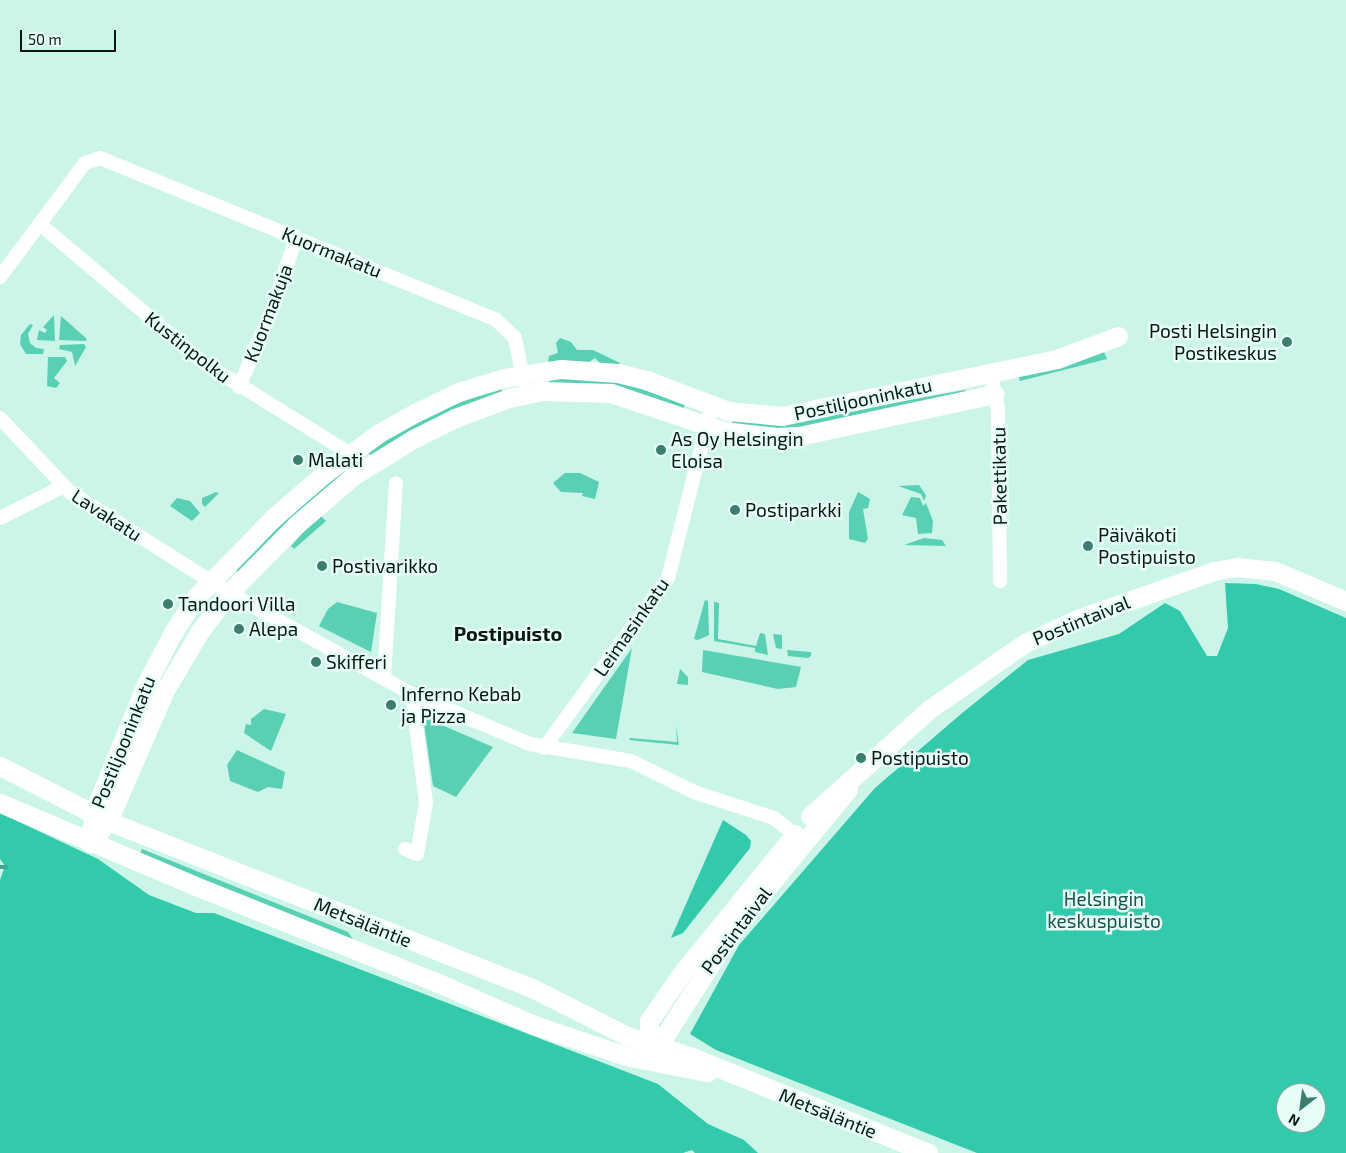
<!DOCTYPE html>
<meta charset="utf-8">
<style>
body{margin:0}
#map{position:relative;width:1346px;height:1153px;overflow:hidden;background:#ccf5e9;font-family:"Exo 2",sans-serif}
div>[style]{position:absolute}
.green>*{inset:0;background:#59cfb4}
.forest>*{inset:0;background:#33c9ab}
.stream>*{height:4px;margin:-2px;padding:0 2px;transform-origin:2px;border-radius:2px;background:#3da891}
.street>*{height:14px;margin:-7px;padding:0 7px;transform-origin:7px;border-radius:7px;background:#fff}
.secondary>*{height:19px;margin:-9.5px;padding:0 9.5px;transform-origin:9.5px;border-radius:9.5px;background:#fff}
.dots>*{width:14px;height:14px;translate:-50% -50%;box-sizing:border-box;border:2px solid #e6fef7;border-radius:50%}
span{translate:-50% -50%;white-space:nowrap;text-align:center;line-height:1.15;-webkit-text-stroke:5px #e6fef7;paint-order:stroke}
.street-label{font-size:19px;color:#091814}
.poi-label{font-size:19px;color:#091814}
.right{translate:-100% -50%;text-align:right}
.left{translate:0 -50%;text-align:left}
.park-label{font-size:19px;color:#195447}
.neighbourhood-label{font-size:20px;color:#091814;font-weight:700}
.north{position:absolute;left:1276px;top:1083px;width:50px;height:50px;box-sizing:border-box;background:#e6fef7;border:1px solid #8ea29c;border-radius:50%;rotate:210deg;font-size:14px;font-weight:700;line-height:20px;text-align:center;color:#091814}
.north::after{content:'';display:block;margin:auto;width:18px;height:22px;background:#3c7e6e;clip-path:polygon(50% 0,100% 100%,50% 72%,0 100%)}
.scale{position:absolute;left:20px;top:30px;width:96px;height:22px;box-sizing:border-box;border:2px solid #091814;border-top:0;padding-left:6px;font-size:15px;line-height:18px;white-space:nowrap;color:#091814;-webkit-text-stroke:4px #e6fef7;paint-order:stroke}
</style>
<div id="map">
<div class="green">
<i style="clip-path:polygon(54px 315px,55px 341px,37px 340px,39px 330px,45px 333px,47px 330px,43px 327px)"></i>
<i style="clip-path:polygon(61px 316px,87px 339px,86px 341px,59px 340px)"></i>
<i style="clip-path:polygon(30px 324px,33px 325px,28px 334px,30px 343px,36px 348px,44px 349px,43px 354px,26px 354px,20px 344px,21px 335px)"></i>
<i style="clip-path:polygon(560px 338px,571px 342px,577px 350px,593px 350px,620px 363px,618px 366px,600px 363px,595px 358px,589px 362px,548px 362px,549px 356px,558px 353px,556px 343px)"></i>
<i style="clip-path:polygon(84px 344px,86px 347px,75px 366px,72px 352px,59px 349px,60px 345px)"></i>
<i style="clip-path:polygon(1104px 352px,1107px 359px,1020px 381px,1018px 374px)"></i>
<i style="clip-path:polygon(48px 357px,65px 357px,67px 361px,54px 378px,60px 383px,56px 388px,47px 386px)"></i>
<i style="clip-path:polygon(569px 377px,625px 383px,685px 404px,683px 410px,549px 385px,549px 379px)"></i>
<i style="clip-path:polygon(501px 387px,503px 394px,371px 455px,365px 452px,428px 415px)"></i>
<i style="clip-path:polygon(965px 390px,966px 392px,798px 429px,731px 427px,733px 419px,780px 423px)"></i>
<i style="clip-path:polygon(346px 465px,352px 469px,240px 572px,233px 569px)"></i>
<i style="clip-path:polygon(565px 473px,580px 473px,599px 482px,595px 499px,582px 496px,583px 493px,561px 492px,553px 483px)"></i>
<i style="clip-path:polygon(919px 485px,926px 495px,924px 501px,921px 494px,898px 486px)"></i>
<i style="clip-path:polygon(216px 492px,219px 493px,205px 507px,202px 504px,202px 498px)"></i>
<i style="clip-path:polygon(858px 492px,870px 499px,868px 508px,863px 509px,868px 539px,865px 543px,849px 539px,849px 512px)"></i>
<i style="clip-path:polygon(911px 497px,920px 498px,923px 506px,926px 503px,933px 521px,932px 533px,918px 534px,916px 518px,902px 515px)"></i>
<i style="clip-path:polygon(177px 498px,190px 501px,200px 513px,192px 521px,170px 506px)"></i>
<i style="clip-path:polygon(319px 514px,326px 521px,294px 549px,291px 546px)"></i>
<i style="clip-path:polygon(924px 538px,942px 540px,946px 546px,904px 545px)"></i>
<i style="clip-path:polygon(705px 600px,708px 601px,709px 635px,698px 640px,694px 639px)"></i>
<i style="clip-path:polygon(337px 602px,377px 613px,371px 652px,319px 626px,328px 609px)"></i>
<i style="clip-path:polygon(714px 602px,719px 603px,718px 639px,756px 646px,760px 633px,765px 634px,768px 655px,755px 652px,755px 648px,714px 641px)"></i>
<i style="clip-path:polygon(773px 634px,782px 635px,782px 649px,776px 648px)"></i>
<i style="clip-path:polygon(632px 648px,616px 739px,572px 733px)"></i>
<i style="clip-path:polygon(703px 650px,801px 667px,796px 687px,778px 689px,702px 672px)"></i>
<i style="clip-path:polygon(787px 650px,811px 652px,811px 656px,808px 658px,788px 656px)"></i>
<i style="clip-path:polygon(680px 669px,688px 677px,688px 685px,677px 684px)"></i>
<i style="clip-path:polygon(264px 709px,286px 714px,271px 751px,244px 733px,246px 724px,251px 725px,251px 719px)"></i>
<i style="clip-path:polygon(423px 717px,493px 747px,456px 797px,433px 786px)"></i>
<i style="clip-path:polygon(676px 725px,679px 745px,629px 740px,630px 738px,677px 742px)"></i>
<i style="clip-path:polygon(237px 750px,285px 772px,282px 789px,268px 787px,258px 792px,230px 781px,227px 765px)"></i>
<i style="clip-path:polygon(142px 849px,348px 932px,354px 941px,139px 856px)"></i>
</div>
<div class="forest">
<i style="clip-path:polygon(evenodd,1225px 583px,1256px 584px,1279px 589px,1346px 618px,1346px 1153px,977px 1153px,716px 1050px,690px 1034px,739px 945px,875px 788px,961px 714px,1028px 660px,1119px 634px,1165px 603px,1180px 611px,1207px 656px,1217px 656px,1228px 628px,1225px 583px,1286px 1093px,1316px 1093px,1316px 1123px,1286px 1123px,1286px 1093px)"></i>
<i style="clip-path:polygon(0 813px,98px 859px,149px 895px,196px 913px,214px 913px,658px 1084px,708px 1124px,744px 1140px,758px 1153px,695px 1153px,692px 1150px,683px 1153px,0 1153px,0 880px,5px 866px,0 859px)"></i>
<i style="clip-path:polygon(723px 820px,746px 835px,751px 841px,750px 848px,683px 933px,671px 938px)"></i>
</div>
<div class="stream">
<i style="left:0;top:867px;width:6px"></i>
</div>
<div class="street">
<i style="left:40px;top:224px;width:215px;rotate:40.3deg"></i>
<i style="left:204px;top:363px;width:171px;rotate:31.8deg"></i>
<i style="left:0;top:277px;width:142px;rotate:-53.3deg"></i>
<i style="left:85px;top:163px;width:16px;rotate:-18deg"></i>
<i style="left:100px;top:158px;width:428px;rotate:22.2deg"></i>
<i style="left:496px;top:320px;width:26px;rotate:43deg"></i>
<i style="left:515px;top:338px;width:46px;rotate:78.7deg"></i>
<i style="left:990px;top:371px;width:40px;rotate:78deg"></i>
<i style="left:998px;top:410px;width:171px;rotate:89.3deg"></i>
<i style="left:239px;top:387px;width:87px;rotate:-67deg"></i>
<i style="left:273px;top:307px;width:73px;rotate:-71.6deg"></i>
<i style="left:0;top:418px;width:102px;rotate:46.6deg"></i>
<i style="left:70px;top:492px;width:188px;rotate:32.4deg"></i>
<i style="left:229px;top:593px;width:209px;rotate:28.9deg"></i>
<i style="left:412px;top:694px;width:128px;rotate:23deg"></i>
<i style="left:530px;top:744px;width:102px;rotate:9.6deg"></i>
<i style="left:631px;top:761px;width:70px;rotate:26.2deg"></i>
<i style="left:694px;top:792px;width:84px;rotate:18deg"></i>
<i style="left:774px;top:818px;width:35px;rotate:39deg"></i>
<i style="left:0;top:518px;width:69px;rotate:-26.6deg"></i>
<i style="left:384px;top:678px;width:195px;rotate:-86.5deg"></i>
<i style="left:544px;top:748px;width:210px;rotate:-53.9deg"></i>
<i style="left:668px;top:578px;width:178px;rotate:-75.7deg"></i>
<i style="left:405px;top:849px;width:13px;rotate:23deg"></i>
<i style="left:417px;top:854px;width:52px;rotate:-80deg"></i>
<i style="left:426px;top:803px;width:110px;rotate:-97.3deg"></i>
</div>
<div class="secondary">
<i style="left:0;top:766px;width:121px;rotate:27deg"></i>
<i style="left:108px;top:821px;width:456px;rotate:21.5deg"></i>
<i style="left:532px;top:988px;width:106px;rotate:26.8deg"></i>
<i style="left:627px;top:1036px;width:68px;rotate:17.9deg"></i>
<i style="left:692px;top:1057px;width:255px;rotate:22.1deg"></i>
<i style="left:0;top:803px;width:210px;rotate:23deg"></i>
<i style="left:193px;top:885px;width:262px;rotate:21.8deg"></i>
<i style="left:436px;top:982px;width:107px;rotate:23.7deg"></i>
<i style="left:534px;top:1025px;width:97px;rotate:18.6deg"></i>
<i style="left:626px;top:1056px;width:83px;rotate:11.2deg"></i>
<i style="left:810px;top:816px;width:162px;rotate:-41.8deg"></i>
<i style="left:931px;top:708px;width:114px;rotate:-34.7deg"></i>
<i style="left:1025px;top:643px;width:60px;rotate:-24.4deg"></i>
<i style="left:1080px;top:618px;width:142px;rotate:-19.3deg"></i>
<i style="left:1214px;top:571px;width:23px;rotate:-10deg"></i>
<i style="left:1237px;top:567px;width:38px;rotate:6deg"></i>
<i style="left:1275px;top:571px;width:77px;rotate:22.9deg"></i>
<i style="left:91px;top:843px;width:29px;rotate:-86deg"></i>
<i style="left:93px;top:814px;width:140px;rotate:-67.8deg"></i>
<i style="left:146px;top:684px;width:60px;rotate:-62.2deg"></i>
<i style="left:174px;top:631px;width:40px;rotate:-57.1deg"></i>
<i style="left:196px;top:597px;width:112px;rotate:-45.7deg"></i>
<i style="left:274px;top:517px;width:67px;rotate:-40.8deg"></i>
<i style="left:325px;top:473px;width:67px;rotate:-36.5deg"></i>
<i style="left:379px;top:433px;width:41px;rotate:-29.1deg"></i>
<i style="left:415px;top:413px;width:48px;rotate:-26deg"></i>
<i style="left:458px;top:392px;width:48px;rotate:-16.9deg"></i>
<i style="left:504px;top:378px;width:58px;rotate:-9deg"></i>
<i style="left:561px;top:369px;width:57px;rotate:4deg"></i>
<i style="left:618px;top:373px;width:29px;rotate:14deg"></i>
<i style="left:646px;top:380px;width:88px;rotate:20.7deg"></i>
<i style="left:728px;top:411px;width:54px;rotate:5.3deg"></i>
<i style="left:782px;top:416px;width:281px;rotate:-11.7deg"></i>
<i style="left:1057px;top:359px;width:65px;rotate:-20.7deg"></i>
<i style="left:91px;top:843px;width:28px;rotate:-52deg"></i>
<i style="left:108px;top:821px;width:141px;rotate:-66.5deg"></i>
<i style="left:164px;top:692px;width:71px;rotate:-59.5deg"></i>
<i style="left:200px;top:631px;width:48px;rotate:-52.7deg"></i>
<i style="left:229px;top:593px;width:95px;rotate:-45.4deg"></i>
<i style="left:296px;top:525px;width:75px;rotate:-40.7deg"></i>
<i style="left:353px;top:476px;width:70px;rotate:-31.7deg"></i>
<i style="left:413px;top:439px;width:47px;rotate:-26.6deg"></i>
<i style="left:455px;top:418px;width:58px;rotate:-20.3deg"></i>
<i style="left:509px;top:398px;width:34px;rotate:-12deg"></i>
<i style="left:542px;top:391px;width:69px;rotate:1.7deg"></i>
<i style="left:611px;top:393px;width:118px;rotate:18.7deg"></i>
<i style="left:723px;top:431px;width:54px;rotate:6.3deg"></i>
<i style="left:777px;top:437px;width:22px;rotate:-3deg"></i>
<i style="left:799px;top:436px;width:200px;rotate:-12.1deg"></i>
<i style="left:653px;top:1054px;width:150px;rotate:-57.3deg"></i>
<i style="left:734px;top:928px;width:180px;rotate:-50.6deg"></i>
<i style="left:649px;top:1055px;width:34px;rotate:-90deg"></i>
<i style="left:649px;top:1021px;width:58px;rotate:-55.5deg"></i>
<i style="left:682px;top:973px;width:179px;rotate:-50.9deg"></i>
</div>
<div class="dots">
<i style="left:1287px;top:342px;background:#3c7e6e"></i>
<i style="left:661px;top:450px;background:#3c7e6e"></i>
<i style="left:298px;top:460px;background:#3c7e6e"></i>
<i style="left:735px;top:510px;background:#3c7e6e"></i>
<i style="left:1088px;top:546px;background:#3c7e6e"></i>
<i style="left:322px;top:566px;background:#3c7e6e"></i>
<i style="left:168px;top:604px;background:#3c7e6e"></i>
<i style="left:239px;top:629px;background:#3c7e6e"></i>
<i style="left:316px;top:662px;background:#3c7e6e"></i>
<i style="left:391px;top:705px;background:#3c7e6e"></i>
<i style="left:861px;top:758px;background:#3c7e6e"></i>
</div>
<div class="street-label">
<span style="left:332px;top:252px;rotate:22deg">Kuormakatu</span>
<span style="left:268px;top:313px;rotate:-69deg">Kuormakuja</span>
<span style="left:188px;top:347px;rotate:38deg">Kustinpolku</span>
<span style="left:863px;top:399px;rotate:-12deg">Postiljooninkatu</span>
<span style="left:999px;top:476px;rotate:-91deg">Pakettikatu</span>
<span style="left:107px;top:515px;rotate:33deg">Lavakatu</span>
<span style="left:1081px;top:620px;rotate:-22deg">Postintaival</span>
<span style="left:631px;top:627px;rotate:-55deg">Leimasinkatu</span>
<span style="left:123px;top:742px;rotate:-68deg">Postiljooninkatu</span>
<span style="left:363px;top:922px;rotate:22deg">Metsäläntie</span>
<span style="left:736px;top:930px;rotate:-53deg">Postintaival</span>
<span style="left:828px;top:1113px;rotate:22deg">Metsäläntie</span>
</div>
<div class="poi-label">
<span class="right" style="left:1277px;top:342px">Posti Helsingin<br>Postikeskus</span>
<span class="left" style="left:671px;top:450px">As Oy Helsingin<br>Eloisa</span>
<span class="left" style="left:308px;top:460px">Malati</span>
<span class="left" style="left:745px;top:510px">Postiparkki</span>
<span class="left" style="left:1098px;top:546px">Päiväkoti<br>Postipuisto</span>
<span class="left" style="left:332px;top:566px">Postivarikko</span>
<span class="left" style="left:178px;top:604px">Tandoori Villa</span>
<span class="left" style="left:249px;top:629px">Alepa</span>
<span class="left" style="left:326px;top:662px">Skifferi</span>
<span class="left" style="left:401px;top:705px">Inferno Kebab<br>ja Pizza</span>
<span class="left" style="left:871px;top:758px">Postipuisto</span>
</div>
<div class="park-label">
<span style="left:1104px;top:910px">Helsingin<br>keskuspuisto</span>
</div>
<div class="neighbourhood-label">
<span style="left:508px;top:633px">Postipuisto</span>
</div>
<div class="north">N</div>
<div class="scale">50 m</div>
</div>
